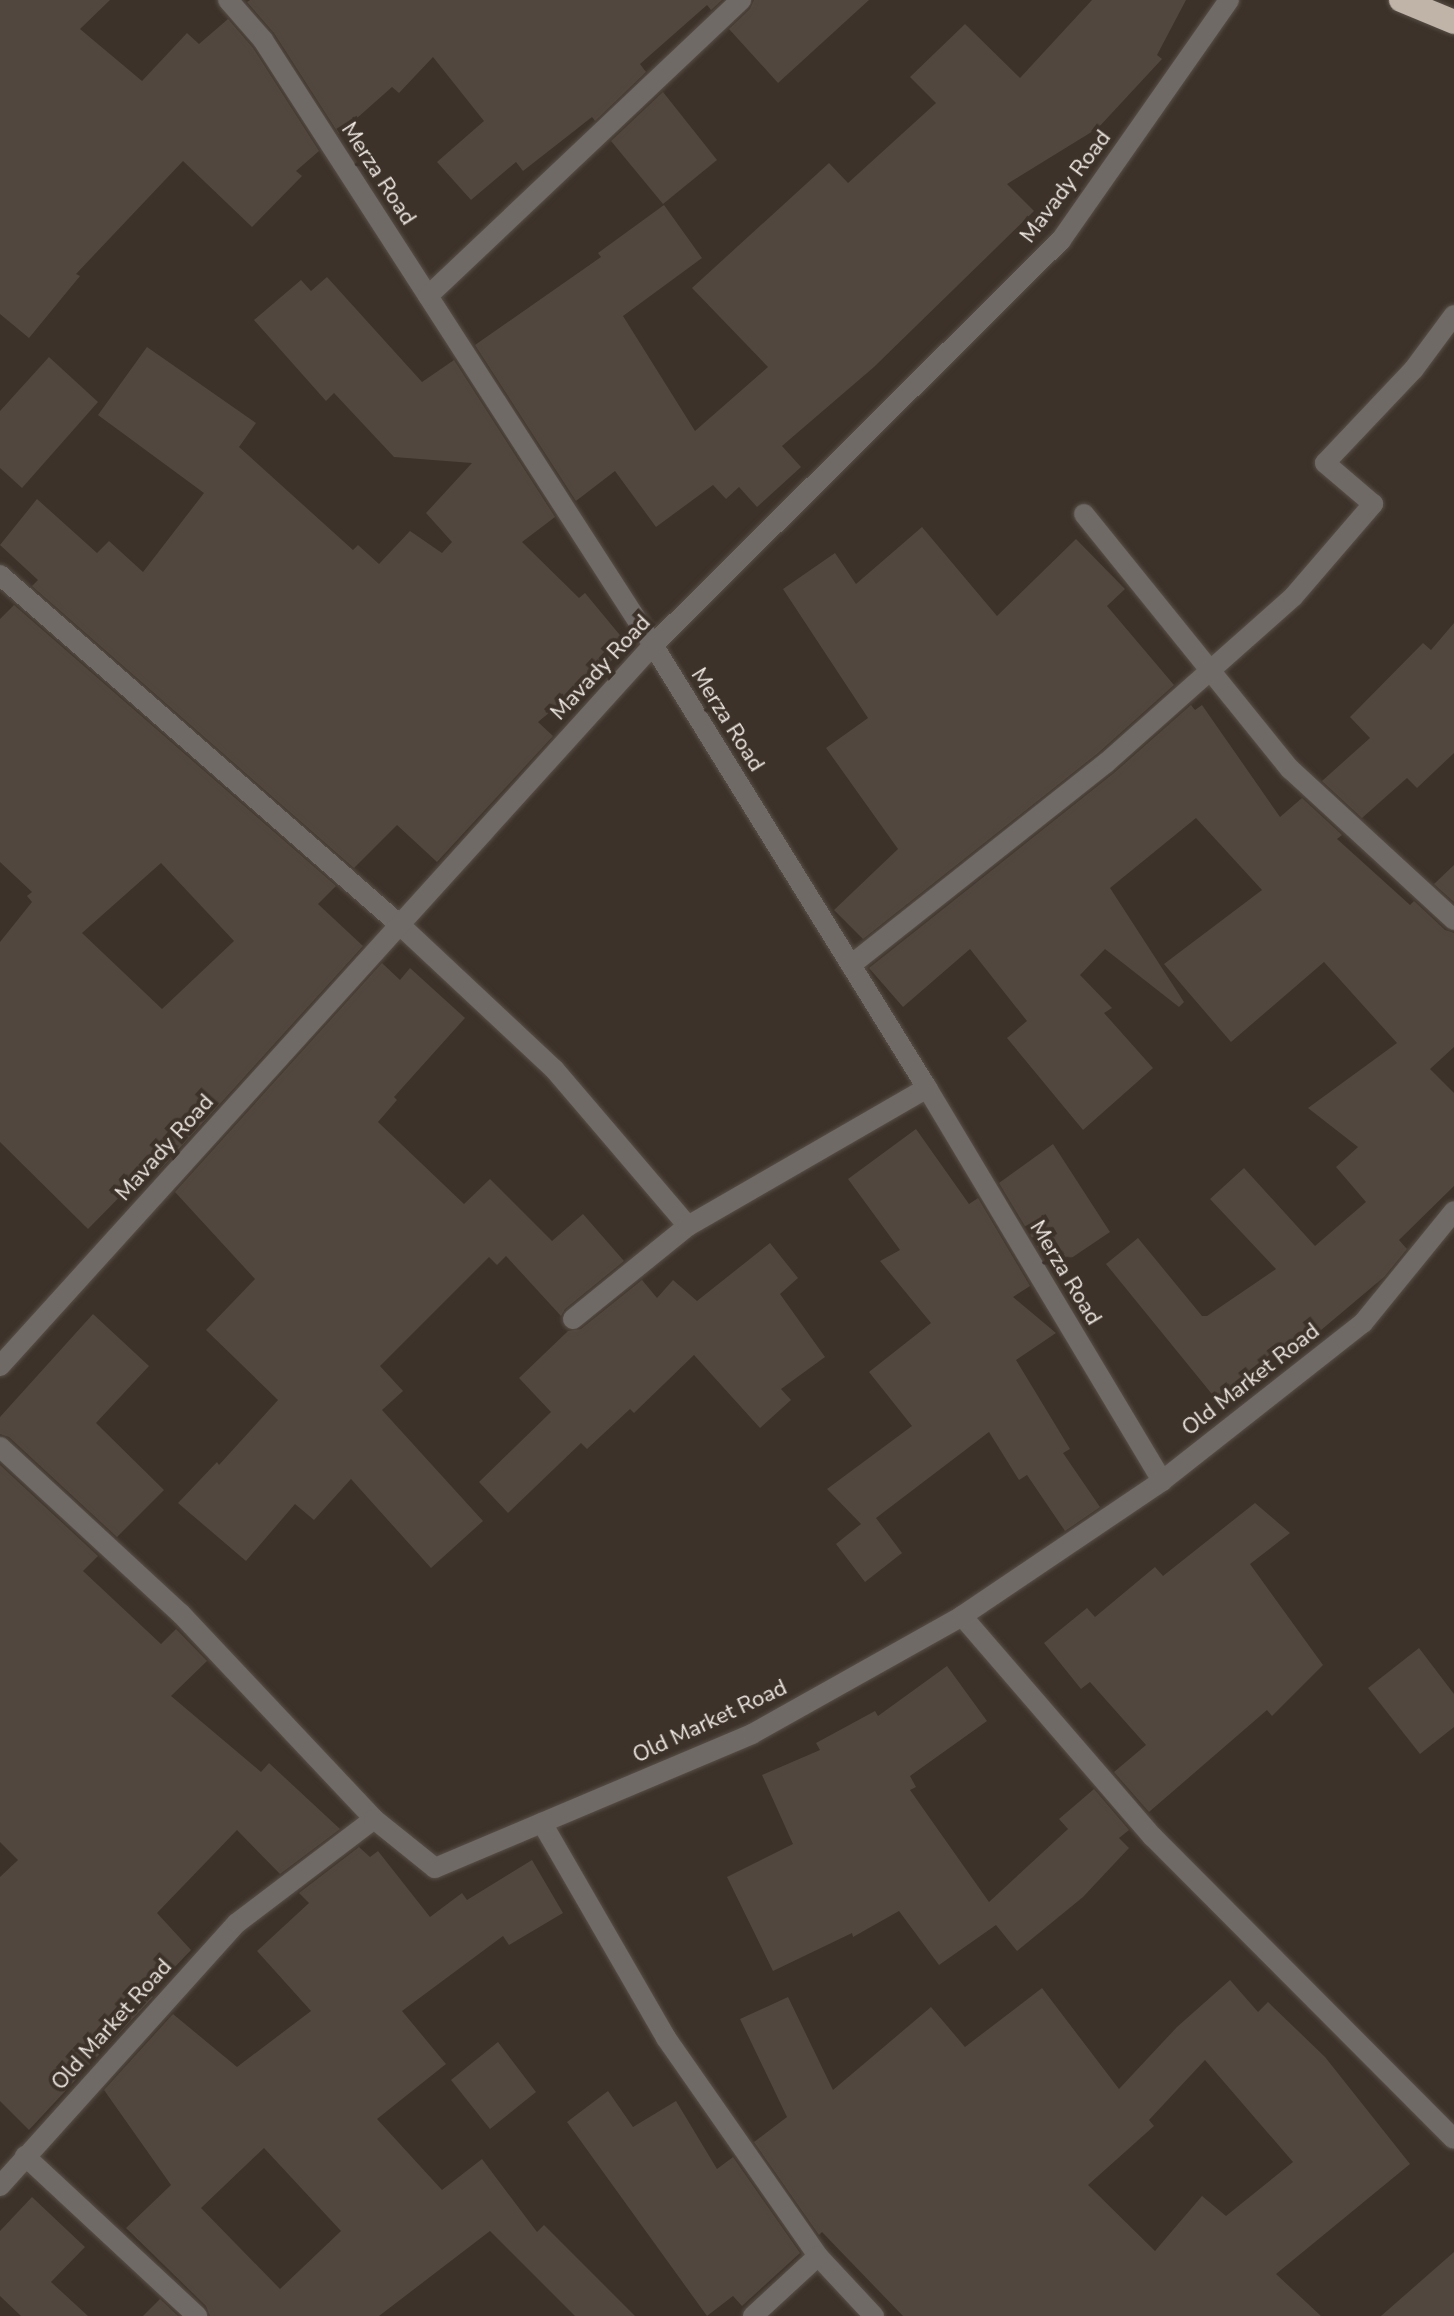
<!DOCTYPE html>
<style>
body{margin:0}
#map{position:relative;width:1454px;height:2316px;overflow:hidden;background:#3c322a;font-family:"Nunito Sans",sans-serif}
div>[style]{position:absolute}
.building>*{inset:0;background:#52473e}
.roads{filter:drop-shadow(0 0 2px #584f47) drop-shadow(0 0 2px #584f47)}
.minor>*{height:20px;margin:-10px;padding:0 10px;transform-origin:10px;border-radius:10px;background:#6f6a66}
.highway>*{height:24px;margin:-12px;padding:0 12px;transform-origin:12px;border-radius:12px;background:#c0b3a8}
span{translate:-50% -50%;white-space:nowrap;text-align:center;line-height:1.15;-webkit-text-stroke:8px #3c322a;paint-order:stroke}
.street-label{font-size:22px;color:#ece6e0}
</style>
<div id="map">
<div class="building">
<i style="clip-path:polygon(0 0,110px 0,80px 29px,142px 81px,187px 33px,199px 44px,228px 19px,253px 48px,319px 151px,296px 171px,302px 176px,252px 227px,183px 161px,76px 274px,80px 276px,29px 338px,0 314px)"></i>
<i style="clip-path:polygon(250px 0,722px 0,711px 10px,707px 5px,640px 64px,646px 72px,595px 121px,592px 117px,523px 171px,516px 162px,471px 200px,437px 162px,484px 121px,433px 57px,399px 93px,392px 87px,339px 134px,274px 33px,247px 2px)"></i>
<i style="clip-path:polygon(754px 0,869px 0,778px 83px,729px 29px,750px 9px)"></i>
<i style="clip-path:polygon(1092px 0,1186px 0,1157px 55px,1162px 59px,1098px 128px,1007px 184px,1034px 211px,874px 367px,782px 446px,801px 467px,757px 507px,739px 487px,726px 499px,713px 485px,656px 527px,615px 471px,576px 501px,475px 345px,601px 257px,598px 253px,664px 205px,702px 258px,623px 316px,695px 431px,768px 367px,692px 288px,829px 163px,848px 183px,936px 103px,910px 77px,965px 24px,1020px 78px)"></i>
<i style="clip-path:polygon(663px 92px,717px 160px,663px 204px,611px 141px)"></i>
<i style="clip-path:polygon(327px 277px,422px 382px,454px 360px,555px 517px,522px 542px,579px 598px,585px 593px,629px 646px,538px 722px,553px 736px,437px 862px,397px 825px,354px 868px,32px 586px,38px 580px,0 545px,37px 499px,97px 553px,109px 541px,143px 572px,204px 493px,98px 415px,147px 347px,256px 423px,239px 447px,353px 550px,358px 545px,379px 564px,410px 531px,442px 553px,452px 542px,426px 513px,472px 463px,394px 457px,334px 393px,326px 401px,254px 320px,301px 280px,311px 291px)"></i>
<i style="clip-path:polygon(49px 357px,98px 402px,22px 488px,0 468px,0 411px)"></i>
<i style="clip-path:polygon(922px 527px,997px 616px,1076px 539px,1125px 589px,1107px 606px,1174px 685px,1098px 753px,863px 939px,834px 910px,898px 849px,826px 748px,868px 718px,783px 589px,835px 553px,856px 584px)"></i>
<i style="clip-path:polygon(evenodd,14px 605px,336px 886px,318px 904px,363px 946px,158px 1172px,151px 1165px,88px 1229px,0 1142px,0 942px,32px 902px,27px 896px,32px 892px,0 862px,0 619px,14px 605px,161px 863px,234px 941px,162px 1009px,82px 933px,161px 863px)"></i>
<i style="clip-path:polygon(1454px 623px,1454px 753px,1417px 788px,1407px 778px,1362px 818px,1322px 781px,1370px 738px,1350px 717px,1423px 643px,1431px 650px)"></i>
<i style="clip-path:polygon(1191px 705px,1195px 710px,1202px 705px,1280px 817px,1302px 798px,1342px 835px,1337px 839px,1410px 905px,1414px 901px,1445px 930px,1454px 933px,1454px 1047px,1430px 1069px,1454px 1093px,1454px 1186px,1399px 1240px,1407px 1249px,1384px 1277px,1314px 1336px,1312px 1333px,1220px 1404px,1106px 1264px,1138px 1238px,1202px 1316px,1207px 1316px,1276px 1269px,1210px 1199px,1244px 1168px,1315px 1246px,1366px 1202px,1336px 1167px,1358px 1147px,1308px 1108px,1397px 1043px,1324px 962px,1231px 1042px,1164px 964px,1262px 890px,1196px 818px,1110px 888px,1184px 1002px,1179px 1007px,1105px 949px,1080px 975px,1112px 1008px,1104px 1013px,1153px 1068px,1083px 1130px,1007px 1038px,1027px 1021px,970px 949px,903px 1007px,869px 968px,1114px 773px)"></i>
<i style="clip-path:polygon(1454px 865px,1454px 902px,1434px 884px)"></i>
<i style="clip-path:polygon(382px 963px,400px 980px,410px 968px,465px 1018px,394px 1097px,397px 1100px,378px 1122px,464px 1204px,490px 1179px,552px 1241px,583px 1214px,624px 1261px,565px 1309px,561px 1316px,506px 1256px,497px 1265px,489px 1257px,380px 1366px,403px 1391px,382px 1410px,483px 1521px,431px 1568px,351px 1479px,314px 1520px,295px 1504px,246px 1561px,178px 1503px,217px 1462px,219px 1465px,278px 1400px,206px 1330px,255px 1279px,175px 1192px)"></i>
<i style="clip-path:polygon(916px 1129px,969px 1204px,978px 1198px,1030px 1286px,1013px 1297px,1056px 1333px,1016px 1360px,1070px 1449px,1063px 1453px,1100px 1507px,1065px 1531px,1027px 1475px,1019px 1480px,989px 1432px,876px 1518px,902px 1553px,865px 1582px,836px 1544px,861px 1524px,827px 1489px,912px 1426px,869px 1372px,931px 1323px,880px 1261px,900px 1250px,848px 1179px)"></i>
<i style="clip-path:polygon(1053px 1144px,1110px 1232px,1052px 1271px,999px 1183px)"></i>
<i style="clip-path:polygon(770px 1243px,798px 1278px,780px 1294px,825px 1357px,781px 1389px,791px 1400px,760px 1428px,694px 1355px,634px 1413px,630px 1409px,587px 1449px,581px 1443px,508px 1513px,479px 1482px,551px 1412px,519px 1378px,568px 1331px,581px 1329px,642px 1280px,657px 1298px,673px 1280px,697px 1301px)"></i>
<i style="clip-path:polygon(93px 1314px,149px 1366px,96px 1423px,164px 1490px,117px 1537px,9px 1437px,0 1434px,0 1417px)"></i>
<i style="clip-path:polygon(0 1465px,98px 1556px,83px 1571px,161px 1644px,176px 1629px,207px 1661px,171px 1696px,261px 1772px,269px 1763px,340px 1829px,280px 1874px,237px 1830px,157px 1913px,191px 1950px,149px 1994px,153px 1997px,29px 2130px,0 2101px,0 1877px,18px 1860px,0 1842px)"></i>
<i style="clip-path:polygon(1255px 1503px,1290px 1533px,1250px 1564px,1323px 1665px,1272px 1716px,1267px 1710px,1149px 1812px,1114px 1772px,1146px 1745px,1090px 1682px,1081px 1689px,1044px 1643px,1087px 1608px,1095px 1617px,1155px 1567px,1163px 1576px)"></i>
<i style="clip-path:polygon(1419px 1648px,1454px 1694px,1454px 1727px,1420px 1754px,1368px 1688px)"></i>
<i style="clip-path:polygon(947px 1666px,987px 1721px,910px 1776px,916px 1787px,910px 1790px,989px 1902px,1068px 1829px,1059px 1819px,1094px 1789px,1129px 1830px,1119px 1838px,1129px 1848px,1083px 1897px,1017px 1951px,996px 1925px,939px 1965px,899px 1911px,853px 1937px,852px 1933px,773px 1971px,727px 1877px,793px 1844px,762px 1775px,820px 1750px,816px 1743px,875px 1711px,878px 1716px)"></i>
<i style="clip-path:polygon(evenodd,359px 1847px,370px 1857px,378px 1851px,430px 1917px,462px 1893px,467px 1900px,532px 1860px,563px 1913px,509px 1945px,503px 1936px,402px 2011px,446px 2064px,377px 2119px,442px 2190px,482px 2159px,537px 2232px,544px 2225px,635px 2316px,575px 2316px,490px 2231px,379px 2316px,210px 2316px,206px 2306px,126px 2228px,171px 2185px,104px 2090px,173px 2014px,237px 2067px,311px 2011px,257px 1951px,309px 1903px,299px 1893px,359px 1847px,264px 2148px,341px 2231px,280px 2289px,201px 2208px,264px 2148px)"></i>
<i style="clip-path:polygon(evenodd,1230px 1980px,1258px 2012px,1268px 2002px,1325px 2057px,1410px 2164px,1276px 2274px,1321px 2316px,903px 2316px,822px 2232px,819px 2235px,754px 2142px,787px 2117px,740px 2019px,788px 1997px,833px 2090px,931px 2007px,965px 2047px,1042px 1988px,1119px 2089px,1177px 2027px,1230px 1980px,1205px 2060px,1293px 2162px,1226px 2216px,1202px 2196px,1155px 2251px,1088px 2185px,1154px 2126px,1149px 2120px,1205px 2060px)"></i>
<i style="clip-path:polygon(498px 2042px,536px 2092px,490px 2129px,451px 2080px)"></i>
<i style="clip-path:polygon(608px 2091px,633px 2127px,676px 2101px,717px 2169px,733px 2157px,800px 2253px,742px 2306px,733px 2296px,707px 2316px,567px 2122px)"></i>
<i style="clip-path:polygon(32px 2197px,85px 2247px,51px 2282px,88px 2316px,21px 2316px,0 2296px,0 2231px)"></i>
<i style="clip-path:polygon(1454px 2252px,1454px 2316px,1381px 2316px)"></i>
<i style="clip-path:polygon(160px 2299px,178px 2316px,143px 2316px)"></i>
</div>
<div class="roads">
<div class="minor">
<i style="left:228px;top:0;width:53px;rotate:48.8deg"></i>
<i style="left:263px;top:40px;width:720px;rotate:57.19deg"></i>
<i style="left:653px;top:645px;width:521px;rotate:58.26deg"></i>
<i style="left:927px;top:1088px;width:458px;rotate:59.1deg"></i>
<i style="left:428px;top:296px;width:431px;rotate:-43.4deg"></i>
<i style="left:1084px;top:514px;width:328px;rotate:51.1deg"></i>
<i style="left:1290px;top:769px;width:223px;rotate:42.6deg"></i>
<i style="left:0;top:575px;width:532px;rotate:41.19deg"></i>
<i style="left:400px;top:925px;width:211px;rotate:43.1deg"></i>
<i style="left:554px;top:1069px;width:206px;rotate:49.5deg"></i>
<i style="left:851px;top:965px;width:325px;rotate:-38.4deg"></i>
<i style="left:1106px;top:763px;width:250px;rotate:-41.6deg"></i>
<i style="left:1293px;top:597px;width:123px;rotate:-49.3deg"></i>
<i style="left:1373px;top:504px;width:63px;rotate:-139.5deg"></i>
<i style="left:1325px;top:463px;width:129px;rotate:-46.6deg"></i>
<i style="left:1414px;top:369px;width:67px;rotate:-53.5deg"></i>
<i style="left:573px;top:1319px;width:148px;rotate:-39deg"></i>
<i style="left:688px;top:1226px;width:276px;rotate:-30deg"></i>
<i style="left:0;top:1366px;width:973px;rotate:-47.83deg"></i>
<i style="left:653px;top:645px;width:575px;rotate:-44.79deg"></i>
<i style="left:1061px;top:240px;width:293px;rotate:-55deg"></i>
<i style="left:0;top:1447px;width:246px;rotate:42.7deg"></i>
<i style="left:181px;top:1614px;width:282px;rotate:46.7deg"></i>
<i style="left:962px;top:1616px;width:292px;rotate:49.2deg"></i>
<i style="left:1153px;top:1837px;width:426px;rotate:45.1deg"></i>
<i style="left:542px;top:1823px;width:248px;rotate:60deg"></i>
<i style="left:666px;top:2038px;width:266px;rotate:55.1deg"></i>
<i style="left:818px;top:2256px;width:82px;rotate:47deg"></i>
<i style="left:25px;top:2156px;width:235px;rotate:42.9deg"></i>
<i style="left:0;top:2186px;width:354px;rotate:-48deg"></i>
<i style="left:237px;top:1923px;width:172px;rotate:-37.2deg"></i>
<i style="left:374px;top:1819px;width:78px;rotate:38.8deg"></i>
<i style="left:435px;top:1868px;width:344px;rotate:-22.9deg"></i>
<i style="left:752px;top:1734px;width:241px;rotate:-29.3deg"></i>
<i style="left:962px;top:1616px;width:241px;rotate:-34deg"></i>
<i style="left:1162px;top:1481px;width:256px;rotate:-38.2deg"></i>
<i style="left:1363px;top:1323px;width:144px;rotate:-50.9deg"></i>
<i style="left:753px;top:2316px;width:88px;rotate:-42.7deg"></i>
</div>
<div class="highway">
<i style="left:1401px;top:0;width:57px;rotate:22.5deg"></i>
</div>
</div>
<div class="street-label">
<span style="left:378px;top:174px;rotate:57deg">Merza Road</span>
<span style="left:1066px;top:187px;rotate:-53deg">Mavady Road</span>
<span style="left:601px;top:668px;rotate:-47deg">Mavady Road</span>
<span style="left:727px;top:720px;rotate:58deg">Merza Road</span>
<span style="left:165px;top:1148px;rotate:-48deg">Mavady Road</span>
<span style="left:1065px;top:1273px;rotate:59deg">Merza Road</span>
<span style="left:1251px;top:1380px;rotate:-38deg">Old Market Road</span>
<span style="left:710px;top:1722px;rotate:-25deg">Old Market Road</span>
<span style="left:112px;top:2025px;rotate:-48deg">Old Market Road</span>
</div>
</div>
